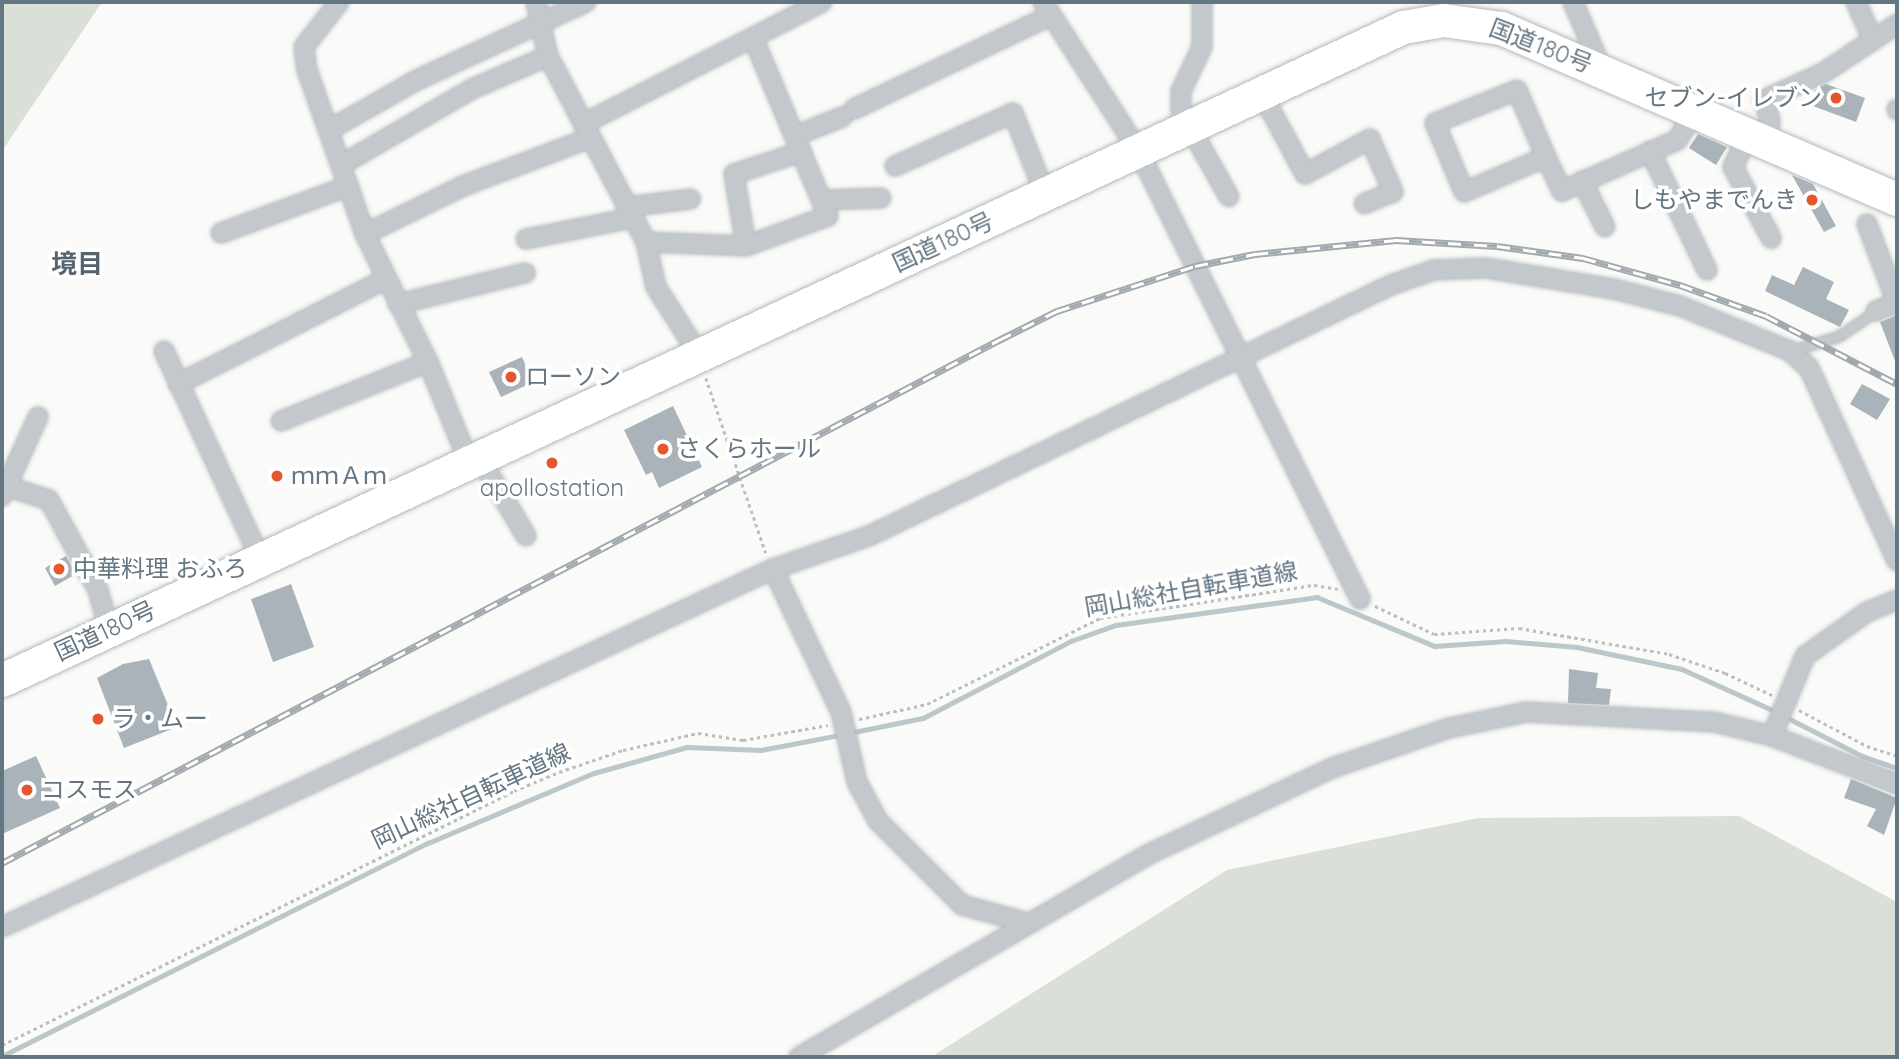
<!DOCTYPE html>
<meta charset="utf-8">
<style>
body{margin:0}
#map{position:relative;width:1899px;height:1059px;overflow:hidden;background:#fafaf8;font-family:Quicksand,"Noto Sans JP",sans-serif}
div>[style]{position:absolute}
.green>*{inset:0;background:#dadfd7}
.stream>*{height:4.5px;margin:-2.25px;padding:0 2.25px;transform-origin:2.25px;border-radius:2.25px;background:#bbc7cb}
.building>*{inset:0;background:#aab3b9}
.path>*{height:2.5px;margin-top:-1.25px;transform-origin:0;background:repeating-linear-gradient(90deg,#bbbfc2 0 3.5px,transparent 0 7px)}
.roads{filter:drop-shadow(0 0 2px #b4b9bd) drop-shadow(0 0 2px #b4b9bd)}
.lane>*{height:9px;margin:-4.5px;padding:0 4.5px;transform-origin:4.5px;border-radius:4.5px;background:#c3c8cc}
.street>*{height:18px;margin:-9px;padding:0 9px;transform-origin:9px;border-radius:9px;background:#c3c8cc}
.highway>*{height:33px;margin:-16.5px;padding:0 16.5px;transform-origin:16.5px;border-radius:16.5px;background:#fff}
.rail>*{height:7px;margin-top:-3.5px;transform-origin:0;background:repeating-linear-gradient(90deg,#fff 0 13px,#a2aab0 0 26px);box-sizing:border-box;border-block:2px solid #a2aab0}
.dots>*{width:19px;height:19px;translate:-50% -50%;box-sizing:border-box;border:4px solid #fff;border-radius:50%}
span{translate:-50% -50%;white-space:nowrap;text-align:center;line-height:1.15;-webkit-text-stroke:7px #fff;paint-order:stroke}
.street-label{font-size:24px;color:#657683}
.poi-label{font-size:24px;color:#657683}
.right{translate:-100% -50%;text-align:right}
.left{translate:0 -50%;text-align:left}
.neighbourhood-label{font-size:26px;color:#57646e;font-weight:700}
.frame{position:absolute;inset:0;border:4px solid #657683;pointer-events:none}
</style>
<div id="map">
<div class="green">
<i style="clip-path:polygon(2px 2px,102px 2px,2px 151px)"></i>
<i style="clip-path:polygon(1739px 816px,1897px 902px,1897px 1057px,931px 1057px,1227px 870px,1478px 818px)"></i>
</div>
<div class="stream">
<i style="left:1784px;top:716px;width:88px;rotate:27.1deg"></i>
<i style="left:1862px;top:756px;width:37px;rotate:19deg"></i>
<i style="left:849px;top:733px;width:76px;rotate:-11.5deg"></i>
<i style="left:923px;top:718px;width:167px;rotate:-27.5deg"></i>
<i style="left:1071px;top:641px;width:48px;rotate:-19.6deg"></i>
<i style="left:1116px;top:625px;width:203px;rotate:-7.9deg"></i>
<i style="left:1317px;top:597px;width:128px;rotate:22.6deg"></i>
<i style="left:1435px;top:646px;width:71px;rotate:-4deg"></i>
<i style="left:1506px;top:641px;width:71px;rotate:4.8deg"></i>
<i style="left:1577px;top:647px;width:107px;rotate:11.8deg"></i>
<i style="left:1682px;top:669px;width:104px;rotate:24.4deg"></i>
<i style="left:2px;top:1056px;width:476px;rotate:-26.6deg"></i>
<i style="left:428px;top:843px;width:180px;rotate:-22.9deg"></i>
<i style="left:594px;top:773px;width:97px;rotate:-15.6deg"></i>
<i style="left:687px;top:747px;width:74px;rotate:2.3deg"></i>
<i style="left:761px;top:750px;width:80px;rotate:-10.8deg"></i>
</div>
<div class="building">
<i style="clip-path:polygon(1826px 84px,1865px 98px,1856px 122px,1810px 105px,1816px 89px)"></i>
<i style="clip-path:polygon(1698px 134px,1727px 147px,1716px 165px,1689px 148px)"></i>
<i style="clip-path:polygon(1792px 175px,1813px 184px,1836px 226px,1824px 232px)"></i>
<i style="clip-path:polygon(1803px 267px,1834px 282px,1826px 299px,1849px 310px,1840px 327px,1765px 291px,1772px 275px,1794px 285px)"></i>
<i style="clip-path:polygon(1895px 316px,1897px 361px,1895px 361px,1880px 322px)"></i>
<i style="clip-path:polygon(522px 357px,533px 382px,501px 397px,489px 372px)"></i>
<i style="clip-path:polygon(1862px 384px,1890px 399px,1877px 420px,1850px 404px)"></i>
<i style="clip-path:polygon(673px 406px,702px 467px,659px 488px,652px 472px,646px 475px,624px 430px)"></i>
<i style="clip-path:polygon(66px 556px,76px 574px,55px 586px,45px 568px)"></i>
<i style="clip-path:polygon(291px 584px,314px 647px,273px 662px,251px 599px)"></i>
<i style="clip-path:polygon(149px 659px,177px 727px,124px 748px,97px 678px,123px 664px)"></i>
<i style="clip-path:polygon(1569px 669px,1598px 673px,1596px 688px,1611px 689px,1609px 705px,1568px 703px)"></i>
<i style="clip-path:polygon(36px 756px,60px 808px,2px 834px,2px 771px)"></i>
<i style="clip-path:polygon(1851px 779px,1897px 798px,1884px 835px,1867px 826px,1876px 809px,1844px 798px)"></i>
</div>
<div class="path">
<i style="left:706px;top:378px;width:185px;rotate:71.1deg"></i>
<i style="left:1375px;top:606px;width:65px;rotate:25.4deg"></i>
<i style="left:1434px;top:634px;width:85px;rotate:-4deg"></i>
<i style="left:1519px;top:628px;width:152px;rotate:9.8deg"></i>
<i style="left:1669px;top:654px;width:59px;rotate:18.7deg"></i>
<i style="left:1725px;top:673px;width:52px;rotate:25.1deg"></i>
<i style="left:1799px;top:710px;width:77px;rotate:27.9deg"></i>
<i style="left:1867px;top:746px;width:32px;rotate:18deg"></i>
<i style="left:859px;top:719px;width:70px;rotate:-12.4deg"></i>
<i style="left:927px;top:704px;width:193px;rotate:-26.4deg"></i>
<i style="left:1100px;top:618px;width:217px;rotate:-8.8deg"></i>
<i style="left:1314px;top:585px;width:24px;rotate:9deg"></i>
<i style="left:2px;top:1045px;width:572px;rotate:-26.39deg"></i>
<i style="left:514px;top:791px;width:49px;rotate:-22.9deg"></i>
<i style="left:559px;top:772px;width:68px;rotate:-19deg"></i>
<i style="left:623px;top:750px;width:77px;rotate:-12.8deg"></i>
<i style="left:698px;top:733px;width:46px;rotate:8.8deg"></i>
<i style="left:743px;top:740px;width:86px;rotate:-10deg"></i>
</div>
<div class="roads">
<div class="lane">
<i style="left:1790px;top:351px;width:51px;rotate:-17deg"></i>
<i style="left:1839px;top:336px;width:45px;rotate:-34deg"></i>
</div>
<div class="street">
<i style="left:339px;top:2px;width:57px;rotate:127.9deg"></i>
<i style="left:304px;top:47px;width:23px;rotate:83deg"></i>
<i style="left:307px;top:70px;width:174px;rotate:70.5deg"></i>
<i style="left:365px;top:234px;width:143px;rotate:63.8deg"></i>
<i style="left:428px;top:362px;width:106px;rotate:67.8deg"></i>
<i style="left:536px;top:2px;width:55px;rotate:77.5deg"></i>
<i style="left:548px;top:56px;width:210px;rotate:62.2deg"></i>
<i style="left:646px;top:242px;width:46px;rotate:77.5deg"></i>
<i style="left:656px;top:287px;width:78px;rotate:57.5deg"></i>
<i style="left:1043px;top:2px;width:176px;rotate:57.3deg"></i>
<i style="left:1138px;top:150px;width:501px;rotate:63.69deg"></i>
<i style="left:1202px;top:2px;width:45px;rotate:90deg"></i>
<i style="left:1202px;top:47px;width:49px;rotate:115.5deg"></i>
<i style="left:1181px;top:91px;width:20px;rotate:90deg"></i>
<i style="left:1181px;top:111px;width:98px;rotate:60.8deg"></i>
<i style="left:1573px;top:2px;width:73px;rotate:66.6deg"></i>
<i style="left:1856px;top:2px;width:42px;rotate:65.9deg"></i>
<i style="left:1261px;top:92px;width:93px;rotate:61.8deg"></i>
<i style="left:1305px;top:174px;width:74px;rotate:-28.3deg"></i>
<i style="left:1370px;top:139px;width:58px;rotate:66.5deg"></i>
<i style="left:1393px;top:192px;width:31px;rotate:158deg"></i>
<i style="left:854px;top:109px;width:217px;rotate:-25.4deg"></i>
<i style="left:1897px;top:109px;width:1px;rotate:90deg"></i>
<i style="left:583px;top:124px;width:268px;rotate:-27deg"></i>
<i style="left:329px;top:130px;width:101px;rotate:-29.6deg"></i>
<i style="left:417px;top:80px;width:186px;rotate:-24.8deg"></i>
<i style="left:1749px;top:134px;width:37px;rotate:116deg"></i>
<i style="left:1733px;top:167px;width:81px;rotate:61.8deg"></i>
<i style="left:795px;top:136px;width:51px;rotate:-22deg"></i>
<i style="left:1768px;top:143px;width:23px;rotate:-85deg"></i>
<i style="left:1770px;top:120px;width:21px;rotate:-107deg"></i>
<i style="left:1764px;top:100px;width:65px;rotate:-24.6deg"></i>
<i style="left:1823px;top:73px;width:89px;rotate:-33.5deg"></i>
<i style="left:1650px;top:151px;width:132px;rotate:64.4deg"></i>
<i style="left:1546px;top:157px;width:89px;rotate:156.9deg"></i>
<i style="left:1464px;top:192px;width:75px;rotate:-112.8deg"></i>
<i style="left:1435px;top:123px;width:88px;rotate:-21.9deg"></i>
<i style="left:1517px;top:90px;width:73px;rotate:66.6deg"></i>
<i style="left:1546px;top:157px;width:38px;rotate:65deg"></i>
<i style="left:1562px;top:191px;width:126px;rotate:-23.9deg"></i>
<i style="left:1677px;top:140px;width:35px;rotate:-57deg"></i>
<i style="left:341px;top:165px;width:151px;rotate:-30.1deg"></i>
<i style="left:472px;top:89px;width:83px;rotate:-23.5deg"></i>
<i style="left:895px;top:166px;width:129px;rotate:-24.2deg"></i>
<i style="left:1013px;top:113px;width:87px;rotate:68.4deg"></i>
<i style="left:1582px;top:181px;width:51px;rotate:63.4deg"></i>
<i style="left:822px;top:200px;width:59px;rotate:-1.9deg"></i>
<i style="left:626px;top:207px;width:65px;rotate:-7deg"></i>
<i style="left:1867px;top:224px;width:85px;rotate:69.2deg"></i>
<i style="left:221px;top:233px;width:136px;rotate:-20.2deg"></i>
<i style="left:365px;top:234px;width:109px;rotate:-26.1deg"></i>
<i style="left:463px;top:186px;width:136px;rotate:-20.7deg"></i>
<i style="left:526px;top:239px;width:108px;rotate:-11.2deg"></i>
<i style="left:646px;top:242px;width:100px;rotate:2.3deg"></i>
<i style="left:746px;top:246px;width:87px;rotate:-20.1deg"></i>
<i style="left:828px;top:216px;width:193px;rotate:-112.8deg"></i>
<i style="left:746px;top:246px;width:73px;rotate:-99.5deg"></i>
<i style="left:734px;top:174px;width:71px;rotate:-18.2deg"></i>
<i style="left:398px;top:304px;width:131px;rotate:-13.7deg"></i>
<i style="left:1876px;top:311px;width:22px;rotate:-21deg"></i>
<i style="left:164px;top:351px;width:228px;rotate:65.1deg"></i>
<i style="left:178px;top:384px;width:233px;rotate:-26.8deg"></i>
<i style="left:281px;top:421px;width:158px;rotate:-21.9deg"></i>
<i style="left:478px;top:455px;width:94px;rotate:59.3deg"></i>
<i style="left:6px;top:486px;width:45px;rotate:18deg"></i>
<i style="left:49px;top:500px;width:102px;rotate:61.4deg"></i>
<i style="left:98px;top:590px;width:41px;rotate:74.2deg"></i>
<i style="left:2px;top:496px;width:87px;rotate:-65.5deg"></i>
<i style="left:773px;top:569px;width:158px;rotate:64.6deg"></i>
<i style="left:841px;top:712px;width:72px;rotate:77.1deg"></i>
<i style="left:857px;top:782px;width:44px;rotate:61.7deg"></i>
<i style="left:878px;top:821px;width:119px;rotate:45deg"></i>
<i style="left:962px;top:905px;width:64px;rotate:15.3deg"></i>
<i style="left:1772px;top:736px;width:87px;rotate:-67.6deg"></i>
<i style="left:1805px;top:656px;width:76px;rotate:-35.4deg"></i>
<i style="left:1867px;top:612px;width:32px;rotate:-22deg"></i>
<i style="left:2px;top:927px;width:850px;rotate:-24.91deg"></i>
<i style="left:773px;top:569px;width:102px;rotate:-19deg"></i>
<i style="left:869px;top:536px;width:579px;rotate:-25.68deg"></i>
<i style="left:1391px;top:285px;width:46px;rotate:-19.2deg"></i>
<i style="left:1434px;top:270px;width:52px;rotate:-2.2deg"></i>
<i style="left:1486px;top:268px;width:130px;rotate:9.3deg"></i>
<i style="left:1614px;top:289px;width:68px;rotate:14.4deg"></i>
<i style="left:1680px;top:306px;width:119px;rotate:22.2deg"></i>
<i style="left:1790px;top:351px;width:25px;rotate:42deg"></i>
<i style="left:1809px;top:368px;width:212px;rotate:65.5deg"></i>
<i style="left:799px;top:1057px;width:402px;rotate:-30.1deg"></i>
<i style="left:1147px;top:855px;width:204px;rotate:-25.2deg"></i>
<i style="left:1332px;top:768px;width:124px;rotate:-18.9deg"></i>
<i style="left:1449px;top:728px;width:80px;rotate:-11.6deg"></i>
<i style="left:1527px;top:712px;width:187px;rotate:3.1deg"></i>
<i style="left:1714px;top:722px;width:60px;rotate:13.6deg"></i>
<i style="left:1772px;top:736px;width:134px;rotate:21deg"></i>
</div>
<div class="highway">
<i style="left:2px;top:680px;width:1546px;rotate:-24.99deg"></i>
<i style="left:1403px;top:27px;width:41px;rotate:-9.9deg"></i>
<i style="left:1443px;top:20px;width:59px;rotate:7.9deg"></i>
<i style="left:1501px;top:28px;width:431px;rotate:23.4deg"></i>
</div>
</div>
<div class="rail">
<i style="left:2px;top:863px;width:1126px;rotate:-27.68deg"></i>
<i style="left:999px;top:340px;width:65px;rotate:-26.6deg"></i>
<i style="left:1057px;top:311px;width:145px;rotate:-18.1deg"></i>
<i style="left:1195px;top:266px;width:61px;rotate:-11.3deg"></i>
<i style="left:1255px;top:254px;width:142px;rotate:-5.7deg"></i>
<i style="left:1396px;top:240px;width:101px;rotate:3.4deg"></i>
<i style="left:1497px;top:246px;width:87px;rotate:7.9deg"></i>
<i style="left:1583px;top:258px;width:101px;rotate:15.6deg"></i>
<i style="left:1680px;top:285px;width:91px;rotate:19.8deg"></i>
<i style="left:1766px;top:316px;width:148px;rotate:27.4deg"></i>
</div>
<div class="dots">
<i style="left:1836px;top:98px;background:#e4572e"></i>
<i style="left:1812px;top:200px;background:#e4572e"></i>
<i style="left:511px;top:377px;background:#e4572e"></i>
<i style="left:663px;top:449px;background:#e4572e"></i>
<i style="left:552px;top:463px;background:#e4572e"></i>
<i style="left:277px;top:476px;background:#e4572e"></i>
<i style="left:59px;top:569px;background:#e4572e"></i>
<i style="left:98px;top:719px;background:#e4572e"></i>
<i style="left:27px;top:790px;background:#e4572e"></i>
</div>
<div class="street-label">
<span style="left:1541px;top:46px;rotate:21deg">国道180号</span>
<span style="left:943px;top:242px;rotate:-25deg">国道180号</span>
<span style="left:1191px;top:589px;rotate:-10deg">岡山総社自転車道線</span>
<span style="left:105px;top:631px;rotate:-25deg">国道180号</span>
<span style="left:471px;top:796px;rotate:-25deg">岡山総社自転車道線</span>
</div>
<div class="poi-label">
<span class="right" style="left:1822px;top:98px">セブン-イレブン</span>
<span class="right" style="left:1798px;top:200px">しもやまでんき</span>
<span class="left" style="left:525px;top:377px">ローソン</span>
<span class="left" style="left:677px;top:449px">さくらホール</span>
<span class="left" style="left:291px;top:476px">ｍｍＡｍ</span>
<span style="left:552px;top:488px">apollostation</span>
<span class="left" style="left:73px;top:569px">中華料理 おふろ</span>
<span class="left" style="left:112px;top:719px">ラ・ムー</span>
<span class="left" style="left:41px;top:790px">コスモス</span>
</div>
<div class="neighbourhood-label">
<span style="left:77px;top:264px">境目</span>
</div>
<div class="frame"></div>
</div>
